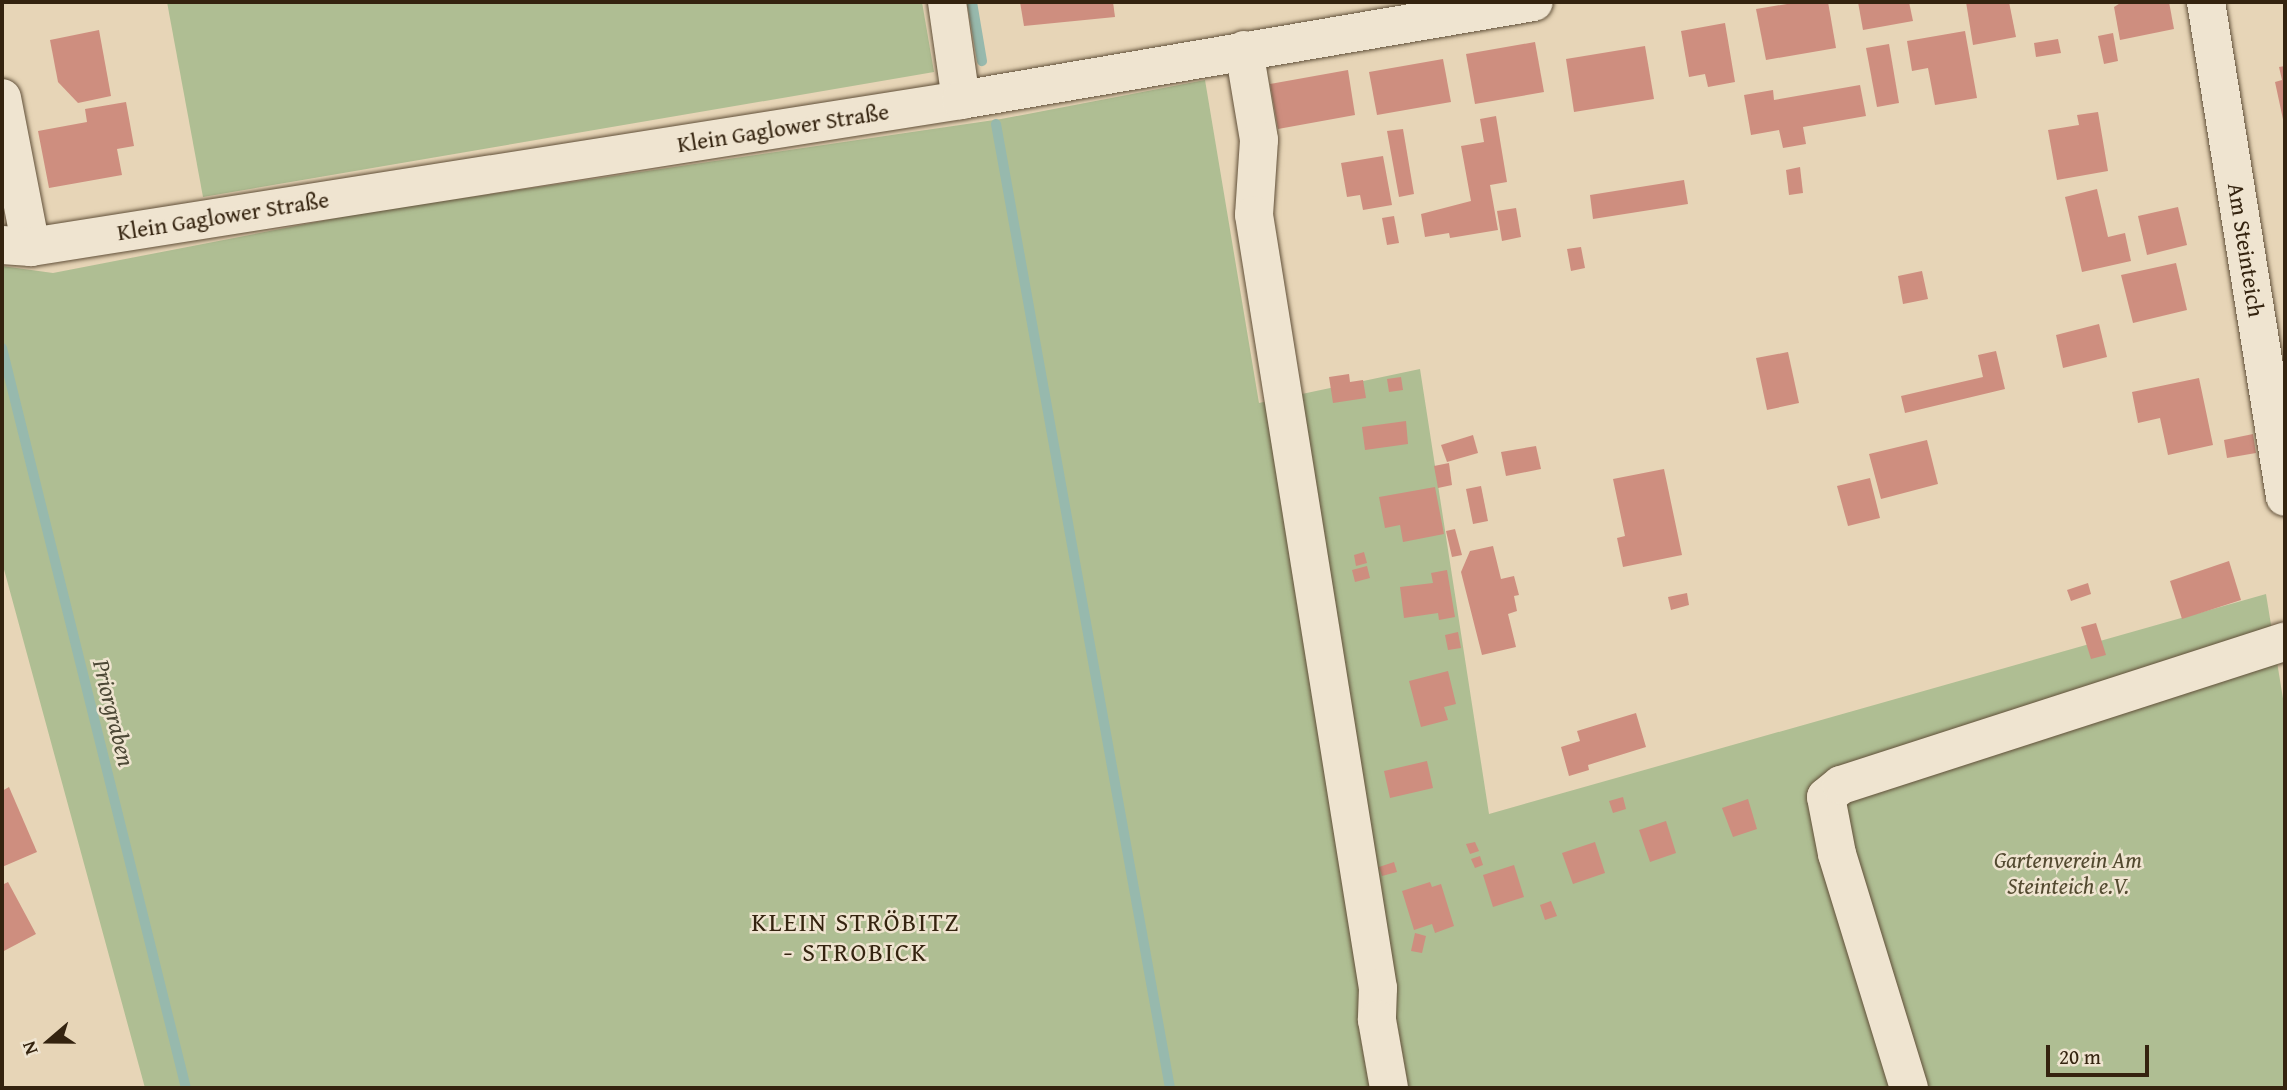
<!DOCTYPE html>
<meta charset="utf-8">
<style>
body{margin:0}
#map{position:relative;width:2287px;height:1090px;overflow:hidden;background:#e7d5b7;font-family:"Gentium Book Plus",serif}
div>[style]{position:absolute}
.green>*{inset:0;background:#afbe93}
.stream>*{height:10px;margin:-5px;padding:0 5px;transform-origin:5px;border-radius:5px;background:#97b9ad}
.building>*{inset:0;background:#ce8e7f}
.roads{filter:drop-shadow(0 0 2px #615039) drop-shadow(0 0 2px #615039)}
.minor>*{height:38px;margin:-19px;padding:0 19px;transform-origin:19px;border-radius:19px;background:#efe4d0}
span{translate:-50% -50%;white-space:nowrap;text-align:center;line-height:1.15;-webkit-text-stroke:5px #efe4d0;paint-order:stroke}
.street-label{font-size:23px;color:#34230f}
.park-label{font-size:23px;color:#534a30;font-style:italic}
.water-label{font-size:24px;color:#4d4836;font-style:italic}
.quarter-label{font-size:26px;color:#34230f;letter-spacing:2px}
.frame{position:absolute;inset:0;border:4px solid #34230f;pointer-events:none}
.north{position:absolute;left:14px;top:1006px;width:70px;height:70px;-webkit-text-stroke:5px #efe4d0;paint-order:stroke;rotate:250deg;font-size:19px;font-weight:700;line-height:28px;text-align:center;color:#34230f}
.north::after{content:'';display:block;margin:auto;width:24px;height:32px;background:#34230f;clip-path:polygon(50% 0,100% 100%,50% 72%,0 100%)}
.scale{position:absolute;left:2046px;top:1045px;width:103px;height:32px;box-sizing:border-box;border:4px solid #34230f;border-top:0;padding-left:9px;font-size:21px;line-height:24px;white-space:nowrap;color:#34230f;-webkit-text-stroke:5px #efe4d0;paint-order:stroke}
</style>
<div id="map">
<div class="green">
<i style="clip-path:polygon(167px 2px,922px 2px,934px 72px,203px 197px)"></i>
<i style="clip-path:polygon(1205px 80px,1259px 403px,1420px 369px,1489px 814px,2266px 594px,2285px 711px,2285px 1088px,145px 1088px,2px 562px,2px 266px,53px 273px,368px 212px,1001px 119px)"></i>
</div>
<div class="stream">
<i style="left:972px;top:2px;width:60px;rotate:80.4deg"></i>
<i style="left:996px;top:124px;width:980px;rotate:79.77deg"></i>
<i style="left:2px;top:348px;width:763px;rotate:76.04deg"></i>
</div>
<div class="building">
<i style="clip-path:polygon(1020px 2px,1113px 2px,1115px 17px,1024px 26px)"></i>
<i style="clip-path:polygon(1799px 2px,1828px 2px,1836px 48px,1766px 60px,1756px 9px)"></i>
<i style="clip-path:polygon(1858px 2px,1909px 2px,1913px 21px,1863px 30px)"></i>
<i style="clip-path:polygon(1966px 2px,2009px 2px,2016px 37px,1973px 45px)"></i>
<i style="clip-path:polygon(2122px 2px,2169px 2px,2174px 29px,2120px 40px,2114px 7px)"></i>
<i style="clip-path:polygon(1725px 23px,1735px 82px,1708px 87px,1705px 74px,1689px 77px,1681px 31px)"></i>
<i style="clip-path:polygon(99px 30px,111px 96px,78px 103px,58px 82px,50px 40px)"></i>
<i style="clip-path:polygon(1965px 31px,1977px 98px,1935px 105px,1928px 68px,1912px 71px,1907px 41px)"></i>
<i style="clip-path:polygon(2113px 33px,2118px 61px,2104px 64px,2098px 36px)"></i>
<i style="clip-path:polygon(2058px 39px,2061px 53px,2036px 57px,2034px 43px)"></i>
<i style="clip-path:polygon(1535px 42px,1544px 92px,1475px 104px,1466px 54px)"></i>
<i style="clip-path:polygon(1889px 44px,1899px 103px,1877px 107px,1866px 48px)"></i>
<i style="clip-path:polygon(1645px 46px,1654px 99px,1574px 112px,1566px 59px)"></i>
<i style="clip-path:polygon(1443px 59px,1451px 102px,1377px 115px,1369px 72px)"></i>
<i style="clip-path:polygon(2285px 66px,2285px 123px,2284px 124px,2275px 82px,2282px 80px,2279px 67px)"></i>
<i style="clip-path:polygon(1348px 70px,1355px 115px,1278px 129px,1270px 84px)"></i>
<i style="clip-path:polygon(1860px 85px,1866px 116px,1803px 127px,1806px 144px,1783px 148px,1779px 130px,1751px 135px,1744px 95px,1773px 90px,1774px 100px)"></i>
<i style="clip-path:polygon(126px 102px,134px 146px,117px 149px,122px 175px,49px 188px,38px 131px,87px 122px,85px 109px)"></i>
<i style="clip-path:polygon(2098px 112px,2108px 171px,2057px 180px,2048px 130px,2079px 125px,2077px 115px)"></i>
<i style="clip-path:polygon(1496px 116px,1507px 182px,1490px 185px,1498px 230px,1450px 238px,1449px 233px,1425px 237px,1421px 214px,1471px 201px,1461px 146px,1484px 142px,1480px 119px)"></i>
<i style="clip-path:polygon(1403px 129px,1414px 194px,1399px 197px,1387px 131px)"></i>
<i style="clip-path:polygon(1383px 156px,1392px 205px,1363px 210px,1360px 195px,1347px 197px,1341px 163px)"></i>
<i style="clip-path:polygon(1800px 167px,1803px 193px,1789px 195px,1786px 170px)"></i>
<i style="clip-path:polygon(1684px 180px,1688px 204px,1593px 219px,1590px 195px)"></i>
<i style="clip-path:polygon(2097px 189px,2108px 237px,2125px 233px,2131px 261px,2082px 272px,2065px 197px)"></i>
<i style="clip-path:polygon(2178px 207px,2187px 245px,2147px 255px,2138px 216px)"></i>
<i style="clip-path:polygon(1516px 208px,1521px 237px,1502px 241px,1497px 211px)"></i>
<i style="clip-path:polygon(1394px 216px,1399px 243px,1387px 245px,1382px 218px)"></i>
<i style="clip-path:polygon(1581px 247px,1585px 268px,1571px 271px,1567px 249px)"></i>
<i style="clip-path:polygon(2176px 263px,2187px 310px,2133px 323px,2121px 275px)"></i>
<i style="clip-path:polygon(1922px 271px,1928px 299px,1903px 304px,1898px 276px)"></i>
<i style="clip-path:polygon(2099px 324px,2107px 357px,2063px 368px,2056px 335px)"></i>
<i style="clip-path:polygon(1996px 351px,2005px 389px,1905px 413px,1901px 396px,1983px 377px,1978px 355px)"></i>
<i style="clip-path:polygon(1788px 352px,1799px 403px,1767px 410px,1756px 358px)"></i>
<i style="clip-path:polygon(1349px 374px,1350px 382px,1363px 380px,1366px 398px,1333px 403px,1329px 377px)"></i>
<i style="clip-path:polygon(1401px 377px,1403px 390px,1389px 392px,1387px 379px)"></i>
<i style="clip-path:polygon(2199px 378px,2213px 445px,2168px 455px,2160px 418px,2138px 423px,2132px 392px)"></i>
<i style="clip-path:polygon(1406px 421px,1408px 444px,1365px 450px,1362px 427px)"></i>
<i style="clip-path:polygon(2253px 434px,2256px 453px,2227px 458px,2224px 440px)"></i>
<i style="clip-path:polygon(1473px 435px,1478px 453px,1447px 462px,1441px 445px)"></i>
<i style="clip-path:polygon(1927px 440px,1938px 484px,1881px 499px,1869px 454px)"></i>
<i style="clip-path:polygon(1536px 446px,1541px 469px,1506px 476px,1501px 452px)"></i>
<i style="clip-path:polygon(1449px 463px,1452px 485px,1438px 488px,1434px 466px)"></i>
<i style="clip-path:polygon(1664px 469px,1682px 555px,1623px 567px,1617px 538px,1625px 536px,1613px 479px)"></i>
<i style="clip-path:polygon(1870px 478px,1880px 518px,1848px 526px,1837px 486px)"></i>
<i style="clip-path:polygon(1481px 486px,1488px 521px,1473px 524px,1466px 489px)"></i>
<i style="clip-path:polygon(1435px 487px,1444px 534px,1403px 542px,1400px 525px,1385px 528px,1379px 497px)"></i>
<i style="clip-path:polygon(1455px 529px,1462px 555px,1452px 557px,1446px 531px)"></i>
<i style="clip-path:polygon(1493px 546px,1501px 579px,1514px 576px,1519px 595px,1514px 596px,1517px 611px,1508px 614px,1516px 647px,1482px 655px,1461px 572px,1470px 551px)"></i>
<i style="clip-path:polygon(1364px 552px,1367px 563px,1356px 566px,1354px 555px)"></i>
<i style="clip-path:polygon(2229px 561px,2241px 600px,2182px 619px,2170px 581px)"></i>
<i style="clip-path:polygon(1367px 566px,1370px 578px,1355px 582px,1352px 570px)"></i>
<i style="clip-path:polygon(1447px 570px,1455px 617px,1439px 620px,1438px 613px,1404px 618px,1400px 587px,1433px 583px,1431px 573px)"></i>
<i style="clip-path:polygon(2088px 583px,2091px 594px,2071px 601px,2067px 590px)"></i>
<i style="clip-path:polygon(1687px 593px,1689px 605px,1671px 610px,1668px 597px)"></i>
<i style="clip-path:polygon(2096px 623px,2106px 655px,2091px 659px,2081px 627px)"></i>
<i style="clip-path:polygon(1458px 632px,1461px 648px,1448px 650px,1445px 635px)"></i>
<i style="clip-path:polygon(1448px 671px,1456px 704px,1444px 707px,1448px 720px,1421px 727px,1409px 681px)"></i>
<i style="clip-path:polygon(1636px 713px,1646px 747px,1588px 765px,1589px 770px,1569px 776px,1561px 747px,1580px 741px,1577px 731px)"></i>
<i style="clip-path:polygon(1427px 761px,1433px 788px,1390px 798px,1384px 771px)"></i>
<i style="clip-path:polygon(9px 787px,37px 852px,2px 867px,2px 791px)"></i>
<i style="clip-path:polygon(1623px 797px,1626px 809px,1613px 813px,1609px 801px)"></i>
<i style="clip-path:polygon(1748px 799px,1757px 829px,1733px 837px,1722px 808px)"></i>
<i style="clip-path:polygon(1666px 821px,1676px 853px,1650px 862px,1639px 830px)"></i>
<i style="clip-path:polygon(1475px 842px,1479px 851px,1470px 854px,1466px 844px)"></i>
<i style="clip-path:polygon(1595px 842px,1605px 873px,1573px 884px,1562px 853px)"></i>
<i style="clip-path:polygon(1480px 856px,1483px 865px,1475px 868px,1471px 859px)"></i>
<i style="clip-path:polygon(1394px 862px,1397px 872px,1382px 876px,1379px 867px)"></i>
<i style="clip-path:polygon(1514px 865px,1524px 897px,1493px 907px,1483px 875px)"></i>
<i style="clip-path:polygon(8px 882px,36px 934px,2px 952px,2px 885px)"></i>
<i style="clip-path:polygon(1430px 882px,1432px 887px,1441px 884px,1454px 926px,1435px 933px,1432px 924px,1414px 930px,1402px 891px)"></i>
<i style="clip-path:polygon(1551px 901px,1557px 916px,1545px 920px,1540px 905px)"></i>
<i style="clip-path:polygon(1415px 933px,1426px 936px,1422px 953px,1411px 951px)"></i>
</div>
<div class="roads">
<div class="minor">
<i style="left:947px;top:2px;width:99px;rotate:81.9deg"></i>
<i style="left:2206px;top:2px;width:501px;rotate:80.93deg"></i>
<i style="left:1244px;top:50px;width:91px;rotate:80.5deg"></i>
<i style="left:1259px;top:140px;width:75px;rotate:93.8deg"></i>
<i style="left:1254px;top:215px;width:783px;rotate:80.89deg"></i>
<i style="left:1378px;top:988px;width:32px;rotate:92deg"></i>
<i style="left:1377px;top:1020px;width:69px;rotate:80deg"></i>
<i style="left:2px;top:98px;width:152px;rotate:79deg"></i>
<i style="left:2px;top:245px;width:29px;rotate:4deg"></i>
<i style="left:31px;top:247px;width:942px;rotate:-8.98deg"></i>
<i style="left:961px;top:100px;width:581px;rotate:-9.71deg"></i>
<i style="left:1909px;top:1088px;width:245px;rotate:-107.1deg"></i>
<i style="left:1837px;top:854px;width:58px;rotate:-100.9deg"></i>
<i style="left:1826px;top:797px;width:19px;rotate:-39deg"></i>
<i style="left:1841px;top:785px;width:466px;rotate:-17.9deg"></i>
</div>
</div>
<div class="street-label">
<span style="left:783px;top:128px;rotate:-9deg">Klein Gaglower Straße</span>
<span style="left:223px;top:216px;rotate:-9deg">Klein Gaglower Straße</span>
<span style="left:2246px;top:250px;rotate:81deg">Am Steinteich</span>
</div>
<div class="park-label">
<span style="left:2068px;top:873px">Gartenverein Am<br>Steinteich e.V.</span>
</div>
<div class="water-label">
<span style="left:114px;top:713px;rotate:76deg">Priorgraben</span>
</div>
<div class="quarter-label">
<span style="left:856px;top:937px">KLEIN STRÖBITZ<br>- STROBICK</span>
</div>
<div class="frame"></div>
<div class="north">N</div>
<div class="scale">20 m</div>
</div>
